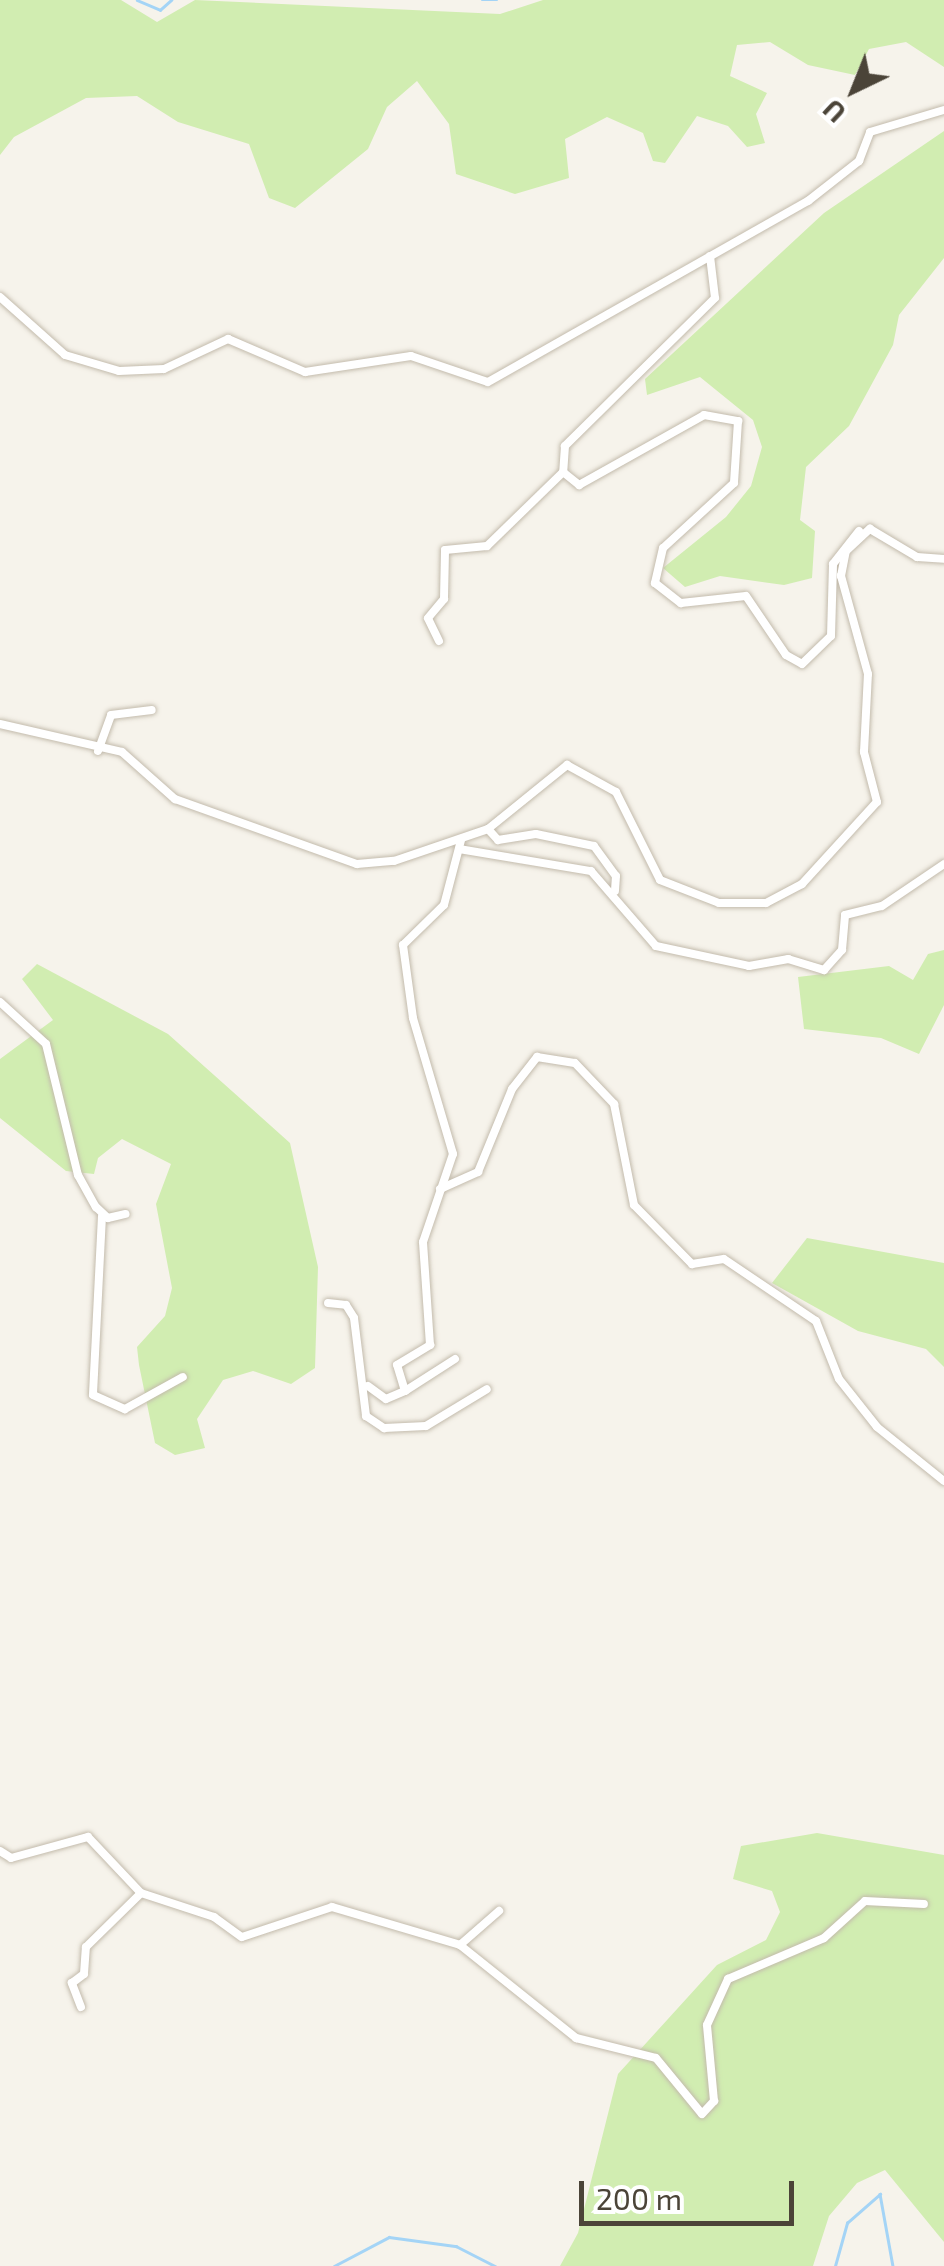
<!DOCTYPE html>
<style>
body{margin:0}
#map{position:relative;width:944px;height:2266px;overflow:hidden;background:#f6f3eb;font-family:"Exo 2",sans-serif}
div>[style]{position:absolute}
.green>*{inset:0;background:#d1edb1}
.stream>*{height:2.5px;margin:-1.25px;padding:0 1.25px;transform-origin:1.25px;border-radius:1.25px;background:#a4d4f6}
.roads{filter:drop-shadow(0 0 2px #c3bbac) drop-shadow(0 0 2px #c3bbac)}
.street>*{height:8px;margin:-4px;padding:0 4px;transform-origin:4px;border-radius:4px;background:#fff}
span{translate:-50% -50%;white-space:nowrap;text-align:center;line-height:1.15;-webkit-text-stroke:9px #fff;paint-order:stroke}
.north{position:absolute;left:804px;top:40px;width:100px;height:100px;-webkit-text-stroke:8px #fff;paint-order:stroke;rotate:223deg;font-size:28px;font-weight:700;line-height:40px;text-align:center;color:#4b4438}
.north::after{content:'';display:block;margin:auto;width:35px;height:45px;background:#4b4438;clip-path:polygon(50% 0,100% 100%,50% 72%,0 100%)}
.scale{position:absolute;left:579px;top:2181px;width:215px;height:45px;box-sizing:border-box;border:5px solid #4b4438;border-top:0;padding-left:12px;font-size:30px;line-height:35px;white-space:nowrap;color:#4b4438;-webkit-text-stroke:8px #fff;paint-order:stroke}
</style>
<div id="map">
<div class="green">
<i style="clip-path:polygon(0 0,121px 0,157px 22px,195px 0,500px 14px,543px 0,944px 0,944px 67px,906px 42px,869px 49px,855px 75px,808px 65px,770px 42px,737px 45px,730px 76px,767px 93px,756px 114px,765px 143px,747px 147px,728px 126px,697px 116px,665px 163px,653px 161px,643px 133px,607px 117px,565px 139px,569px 178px,515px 194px,456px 174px,449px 124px,417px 81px,387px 107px,368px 149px,295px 208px,269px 198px,249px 144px,178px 122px,137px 96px,86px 98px,14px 137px,0 155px)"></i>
<i style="clip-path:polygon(944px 131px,944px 258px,899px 315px,893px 345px,849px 426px,806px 467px,800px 520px,815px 531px,812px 578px,784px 585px,720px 576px,685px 587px,663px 568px,726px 517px,751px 486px,762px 447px,753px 420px,700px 377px,647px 395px,645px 379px,824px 213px)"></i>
<i style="clip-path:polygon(944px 950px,944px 1005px,919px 1054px,881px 1038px,804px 1029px,798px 977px,889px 966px,913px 980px,928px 954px)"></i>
<i style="clip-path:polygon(37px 964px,168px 1034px,290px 1143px,318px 1267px,315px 1368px,291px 1384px,253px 1371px,223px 1380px,197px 1419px,205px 1448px,175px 1455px,155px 1443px,139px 1365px,137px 1347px,165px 1316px,172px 1288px,156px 1204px,171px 1164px,122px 1139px,98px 1158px,94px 1174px,66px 1171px,0 1118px,0 1059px,53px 1020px,22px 979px)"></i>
<i style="clip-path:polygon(807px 1238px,944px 1263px,944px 1367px,926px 1349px,858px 1331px,772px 1283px)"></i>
<i style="clip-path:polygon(817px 1833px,944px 1855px,944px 2242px,885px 2170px,857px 2183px,829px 2216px,813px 2266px,560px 2266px,578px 2233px,618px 2074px,717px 1965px,766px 1940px,780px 1912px,772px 1891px,733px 1879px,741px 1846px)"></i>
</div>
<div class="stream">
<i style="left:137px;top:0;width:25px;rotate:23deg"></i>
<i style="left:160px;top:10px;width:15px;rotate:-42deg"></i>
<i style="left:482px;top:0;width:15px"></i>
<i style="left:334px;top:2266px;width:62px;rotate:-27.8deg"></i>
<i style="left:389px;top:2237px;width:68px;rotate:7.7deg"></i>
<i style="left:456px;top:2246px;width:44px;rotate:27.1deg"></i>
<i style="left:835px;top:2266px;width:45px;rotate:-74.4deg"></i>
<i style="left:847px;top:2223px;width:44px;rotate:-41.3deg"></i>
<i style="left:880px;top:2194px;width:73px;rotate:79.8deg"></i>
</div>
<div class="roads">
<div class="street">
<i style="left:710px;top:256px;width:42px;rotate:83.2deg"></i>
<i style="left:715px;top:298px;width:211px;rotate:135.4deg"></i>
<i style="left:565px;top:446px;width:26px;rotate:94deg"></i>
<i style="left:563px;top:472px;width:21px;rotate:39deg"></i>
<i style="left:579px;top:485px;width:143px;rotate:-29.2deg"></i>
<i style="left:704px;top:415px;width:35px;rotate:10deg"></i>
<i style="left:738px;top:421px;width:62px;rotate:93.7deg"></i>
<i style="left:734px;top:483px;width:96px;rotate:137.5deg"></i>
<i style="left:663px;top:548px;width:36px;rotate:103deg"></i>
<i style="left:655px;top:583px;width:33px;rotate:38deg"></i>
<i style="left:681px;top:603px;width:65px;rotate:-6.1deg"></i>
<i style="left:746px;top:596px;width:71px;rotate:55.9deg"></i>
<i style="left:786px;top:655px;width:18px;rotate:29deg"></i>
<i style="left:802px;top:664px;width:40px;rotate:-44deg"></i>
<i style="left:831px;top:636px;width:72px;rotate:-88.4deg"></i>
<i style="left:833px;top:564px;width:42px;rotate:-51.8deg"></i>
<i style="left:0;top:297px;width:87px;rotate:41.7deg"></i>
<i style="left:65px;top:355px;width:56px;rotate:16.5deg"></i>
<i style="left:119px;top:371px;width:45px;rotate:-2.5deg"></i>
<i style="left:164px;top:369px;width:71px;rotate:-25.1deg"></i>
<i style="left:228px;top:339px;width:84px;rotate:23.2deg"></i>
<i style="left:305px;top:372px;width:107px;rotate:-8.6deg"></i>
<i style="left:411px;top:356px;width:81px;rotate:18.7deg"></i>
<i style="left:488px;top:382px;width:368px;rotate:-29.5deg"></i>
<i style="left:808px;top:201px;width:65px;rotate:-38.1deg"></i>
<i style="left:859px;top:161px;width:31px;rotate:-69deg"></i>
<i style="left:870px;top:132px;width:77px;rotate:-16.6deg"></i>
<i style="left:439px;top:641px;width:25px;rotate:-116deg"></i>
<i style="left:428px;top:618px;width:25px;rotate:-50deg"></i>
<i style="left:444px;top:599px;width:49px;rotate:-88.8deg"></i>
<i style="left:445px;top:550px;width:42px;rotate:-5.4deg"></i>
<i style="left:487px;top:546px;width:106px;rotate:-44.2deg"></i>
<i style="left:0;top:724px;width:125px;rotate:12.9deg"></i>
<i style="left:122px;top:752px;width:71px;rotate:41.6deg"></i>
<i style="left:175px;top:799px;width:193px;rotate:19.7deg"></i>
<i style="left:357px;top:864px;width:37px;rotate:-5deg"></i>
<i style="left:394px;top:861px;width:99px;rotate:-18.8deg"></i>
<i style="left:488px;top:829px;width:102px;rotate:-39deg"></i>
<i style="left:567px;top:765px;width:56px;rotate:28.9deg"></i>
<i style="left:616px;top:792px;width:98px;rotate:63.4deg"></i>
<i style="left:660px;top:880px;width:63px;rotate:21.3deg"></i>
<i style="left:719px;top:903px;width:47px"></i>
<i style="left:766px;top:903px;width:41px;rotate:-27.8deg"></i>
<i style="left:802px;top:884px;width:111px;rotate:-47.6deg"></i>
<i style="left:877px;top:802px;width:52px;rotate:-104.6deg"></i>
<i style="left:864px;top:752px;width:78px;rotate:-87.1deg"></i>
<i style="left:868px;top:674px;width:102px;rotate:-105.4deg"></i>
<i style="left:841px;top:576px;width:25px;rotate:-79deg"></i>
<i style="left:846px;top:551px;width:33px;rotate:-43deg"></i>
<i style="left:870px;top:529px;width:55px;rotate:30.8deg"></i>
<i style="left:917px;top:557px;width:27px;rotate:4deg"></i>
<i style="left:98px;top:751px;width:38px;rotate:-70deg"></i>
<i style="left:111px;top:715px;width:41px;rotate:-7deg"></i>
<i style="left:488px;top:829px;width:15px;rotate:48deg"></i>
<i style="left:498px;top:840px;width:38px;rotate:-9deg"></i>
<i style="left:536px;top:834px;width:59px;rotate:11.7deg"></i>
<i style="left:594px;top:846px;width:37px;rotate:54deg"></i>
<i style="left:616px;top:876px;width:15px;rotate:94deg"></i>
<i style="left:459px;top:849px;width:134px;rotate:9.5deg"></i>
<i style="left:591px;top:871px;width:99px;rotate:49.1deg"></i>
<i style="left:656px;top:946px;width:95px;rotate:12.1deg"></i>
<i style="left:749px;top:966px;width:40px;rotate:-10deg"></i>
<i style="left:788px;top:959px;width:38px;rotate:17deg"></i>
<i style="left:824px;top:970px;width:27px;rotate:-48deg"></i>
<i style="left:842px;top:950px;width:35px;rotate:-85deg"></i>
<i style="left:845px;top:915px;width:38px;rotate:-14deg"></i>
<i style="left:882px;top:906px;width:75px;rotate:-34.1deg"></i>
<i style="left:0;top:1002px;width:62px;rotate:42.4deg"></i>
<i style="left:46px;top:1044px;width:135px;rotate:76.3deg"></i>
<i style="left:78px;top:1175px;width:37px;rotate:61deg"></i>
<i style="left:96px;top:1207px;width:16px;rotate:43deg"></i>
<i style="left:108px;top:1218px;width:18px;rotate:-13deg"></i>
<i style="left:440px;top:1189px;width:42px;rotate:-24.1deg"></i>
<i style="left:478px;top:1172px;width:90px;rotate:-67.7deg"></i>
<i style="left:512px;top:1089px;width:41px;rotate:-52deg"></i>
<i style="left:537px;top:1057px;width:38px;rotate:9deg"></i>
<i style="left:575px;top:1063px;width:57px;rotate:46.4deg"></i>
<i style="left:614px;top:1104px;width:103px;rotate:78.8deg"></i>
<i style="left:634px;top:1205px;width:83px;rotate:45.5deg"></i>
<i style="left:692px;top:1264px;width:32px;rotate:-9deg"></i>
<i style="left:724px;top:1259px;width:111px;rotate:34deg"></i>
<i style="left:816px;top:1321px;width:62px;rotate:68.4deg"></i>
<i style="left:839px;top:1379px;width:61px;rotate:51.6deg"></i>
<i style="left:877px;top:1427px;width:86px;rotate:38.9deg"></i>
<i style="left:102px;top:1216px;width:179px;rotate:92.9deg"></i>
<i style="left:93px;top:1395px;width:35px;rotate:24deg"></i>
<i style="left:125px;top:1409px;width:66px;rotate:-28.9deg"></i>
<i style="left:328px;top:1303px;width:18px;rotate:6deg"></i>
<i style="left:346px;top:1305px;width:15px;rotate:58deg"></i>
<i style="left:354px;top:1318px;width:99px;rotate:83deg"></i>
<i style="left:366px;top:1416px;width:22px;rotate:34deg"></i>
<i style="left:384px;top:1428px;width:42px;rotate:-2.7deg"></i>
<i style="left:426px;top:1426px;width:71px;rotate:-31.2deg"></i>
<i style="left:455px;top:1359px;width:59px;rotate:147.4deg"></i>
<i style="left:405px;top:1391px;width:27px;rotate:-107deg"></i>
<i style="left:397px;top:1365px;width:39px;rotate:-31deg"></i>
<i style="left:430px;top:1345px;width:103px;rotate:-93.9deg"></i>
<i style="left:423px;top:1242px;width:93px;rotate:-71.2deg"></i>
<i style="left:453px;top:1154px;width:142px;rotate:-106.4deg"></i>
<i style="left:413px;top:1018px;width:74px;rotate:-97.8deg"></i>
<i style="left:403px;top:945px;width:57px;rotate:-44.3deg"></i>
<i style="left:444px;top:905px;width:67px;rotate:-75.3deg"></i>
<i style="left:368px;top:1386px;width:22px;rotate:36deg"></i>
<i style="left:386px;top:1399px;width:21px;rotate:-23deg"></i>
<i style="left:0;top:1851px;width:13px;rotate:32deg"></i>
<i style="left:11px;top:1858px;width:80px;rotate:-15.3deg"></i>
<i style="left:88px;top:1837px;width:77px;rotate:46.6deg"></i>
<i style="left:141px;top:1893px;width:77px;rotate:18.2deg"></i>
<i style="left:214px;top:1917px;width:34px;rotate:36deg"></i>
<i style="left:242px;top:1937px;width:95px;rotate:-18.4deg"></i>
<i style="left:332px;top:1907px;width:134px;rotate:16.5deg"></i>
<i style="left:460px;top:1945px;width:149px;rotate:38.7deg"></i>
<i style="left:576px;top:2038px;width:82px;rotate:14deg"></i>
<i style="left:656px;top:2058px;width:72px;rotate:50.6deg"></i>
<i style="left:702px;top:2114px;width:18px;rotate:-47deg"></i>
<i style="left:714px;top:2101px;width:76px;rotate:-95.3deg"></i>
<i style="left:707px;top:2025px;width:51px;rotate:-65.5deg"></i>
<i style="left:728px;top:1979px;width:104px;rotate:-23.1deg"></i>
<i style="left:824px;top:1938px;width:55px;rotate:-42.1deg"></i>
<i style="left:865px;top:1901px;width:59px;rotate:2.9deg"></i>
<i style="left:460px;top:1945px;width:52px;rotate:-41.1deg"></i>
<i style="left:81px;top:2007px;width:26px;rotate:-111deg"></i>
<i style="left:72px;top:1983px;width:15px;rotate:-37deg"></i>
<i style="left:84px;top:1974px;width:27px;rotate:-86deg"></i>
<i style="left:86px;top:1947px;width:77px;rotate:-44.5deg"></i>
</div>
</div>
<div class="north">U</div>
<div class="scale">200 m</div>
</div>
